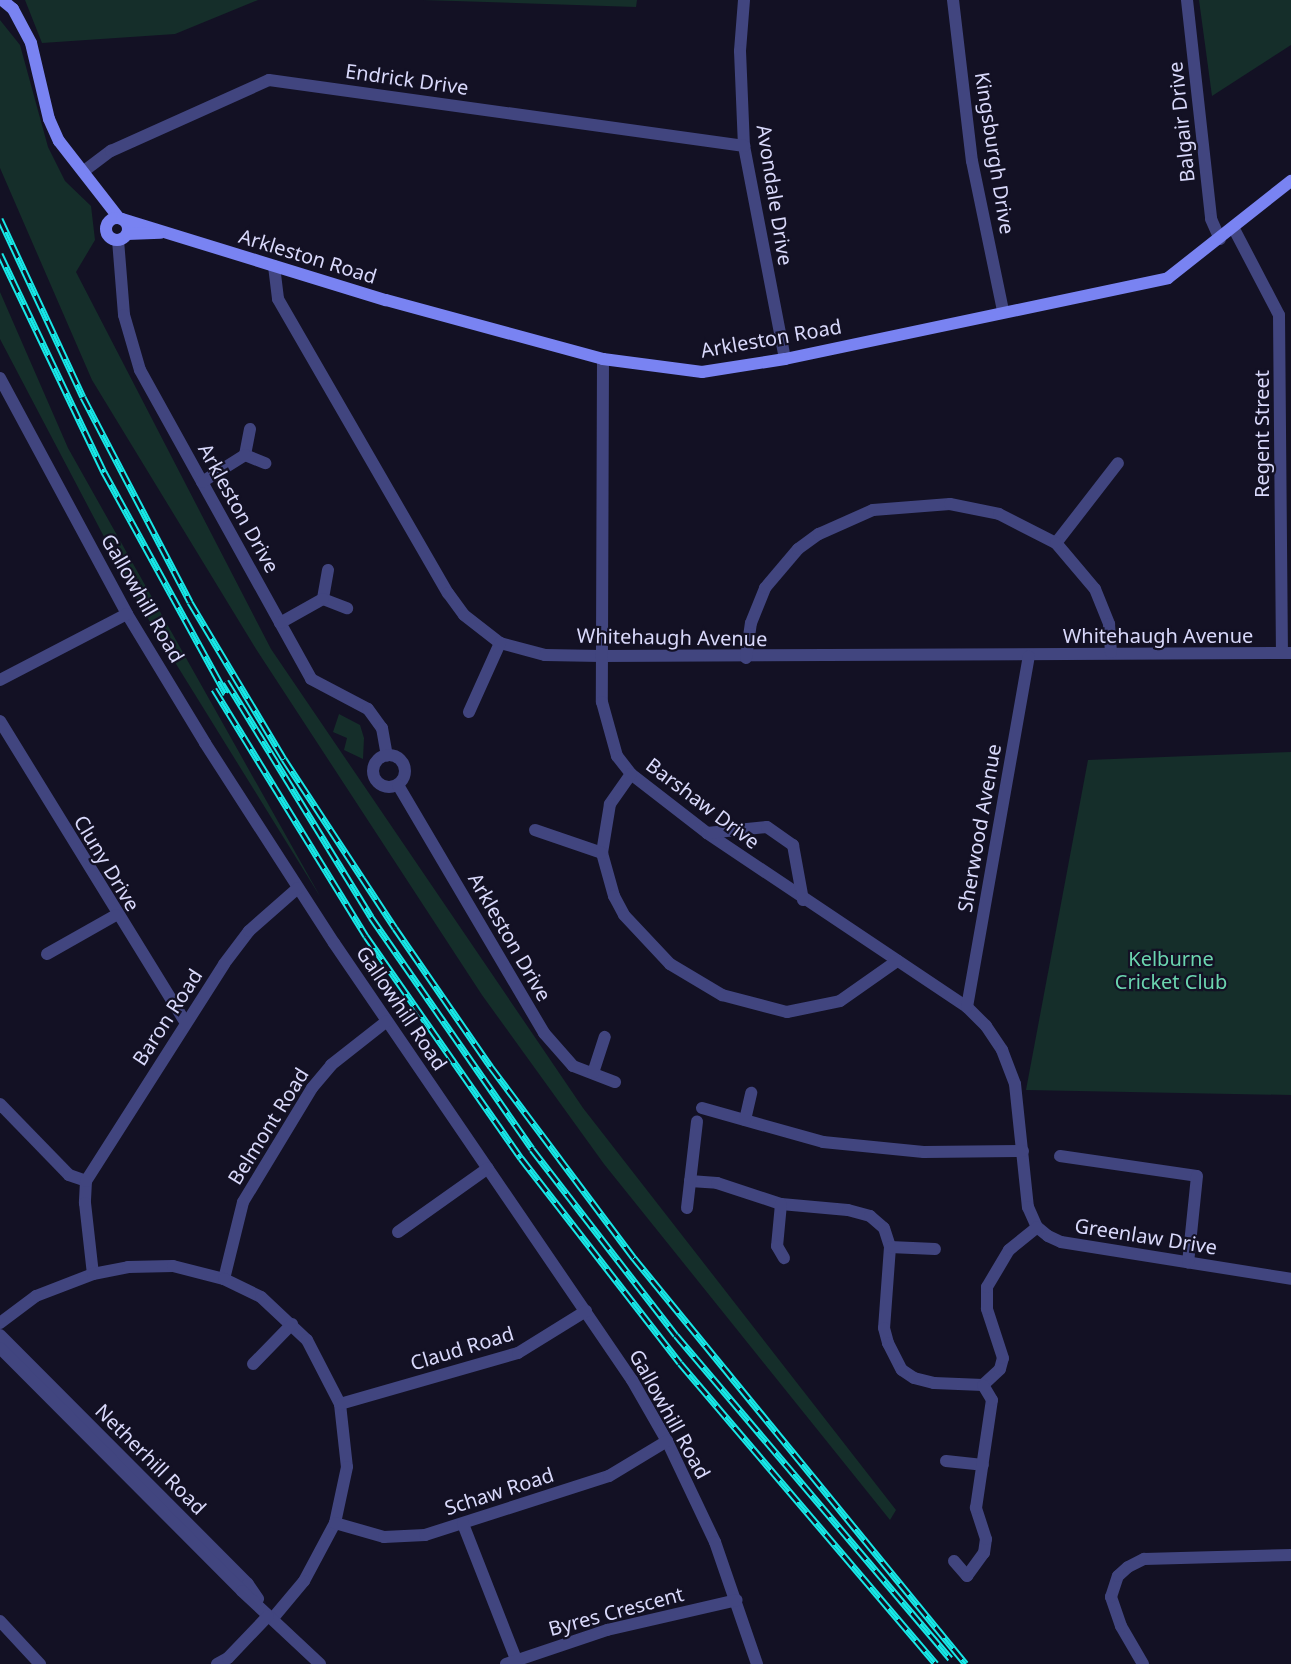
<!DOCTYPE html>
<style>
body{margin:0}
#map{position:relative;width:1291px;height:1664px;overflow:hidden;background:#131124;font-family:"Noto Sans",sans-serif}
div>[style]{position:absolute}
.green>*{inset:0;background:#152e2a}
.street>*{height:12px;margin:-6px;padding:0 6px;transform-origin:6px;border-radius:6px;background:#41457f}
.street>.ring{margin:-6px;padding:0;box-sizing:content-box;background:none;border:12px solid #41457f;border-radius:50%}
.secondary>*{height:12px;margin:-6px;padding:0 6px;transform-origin:6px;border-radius:6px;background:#7983f2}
.secondary>.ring{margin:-6px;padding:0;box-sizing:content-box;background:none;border:12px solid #7983f2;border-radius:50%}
.rail>*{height:7px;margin-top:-3.5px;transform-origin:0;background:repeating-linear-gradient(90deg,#131124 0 14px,#17e8e7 0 28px);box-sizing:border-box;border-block:2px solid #17e8e7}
span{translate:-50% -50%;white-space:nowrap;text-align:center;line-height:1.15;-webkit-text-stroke:4.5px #131124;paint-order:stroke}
.street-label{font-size:20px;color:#d9d9fb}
.park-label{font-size:20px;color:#6bd5af}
</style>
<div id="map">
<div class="green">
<i style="clip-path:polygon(25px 0,258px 0,175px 34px,42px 43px)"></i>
<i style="clip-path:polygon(423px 0,637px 0,636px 7px)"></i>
<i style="clip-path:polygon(1199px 0,1291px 0,1291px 45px,1212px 96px)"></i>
<i style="clip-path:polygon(0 20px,20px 45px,48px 147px,65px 181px,91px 206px,95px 240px,76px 272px,271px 649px,583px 1108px,896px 1510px,890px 1520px,604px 1164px,482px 995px,256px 649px,92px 380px,0 168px)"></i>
<i style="clip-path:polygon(0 292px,68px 448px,321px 898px,142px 609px,0 339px)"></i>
<i style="clip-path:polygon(339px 714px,360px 725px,364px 738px,363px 759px,344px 750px,347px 738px,333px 732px)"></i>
<i style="clip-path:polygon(1291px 752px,1291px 1095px,1026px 1090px,1088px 760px)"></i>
</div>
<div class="street">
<i style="left:744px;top:0;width:51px;rotate:94.5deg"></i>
<i style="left:740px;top:51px;width:95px;rotate:87.6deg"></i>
<i style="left:744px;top:146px;width:217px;rotate:79.1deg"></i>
<i style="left:953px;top:0;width:162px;rotate:83.3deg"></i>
<i style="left:972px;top:161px;width:153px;rotate:78.3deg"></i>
<i style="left:1187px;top:0;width:220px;rotate:83.7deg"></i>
<i style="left:1211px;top:219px;width:22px;rotate:66deg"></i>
<i style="left:84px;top:171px;width:34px;rotate:-37deg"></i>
<i style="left:111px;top:151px;width:173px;rotate:-24.2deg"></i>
<i style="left:269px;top:80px;width:480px;rotate:7.9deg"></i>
<i style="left:1233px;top:227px;width:99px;rotate:62.4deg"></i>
<i style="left:1279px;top:315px;width:338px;rotate:89.5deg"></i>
<i style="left:118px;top:240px;width:75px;rotate:85.4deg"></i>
<i style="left:124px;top:315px;width:57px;rotate:73.8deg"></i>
<i style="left:140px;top:370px;width:353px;rotate:61deg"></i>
<i style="left:311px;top:679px;width:64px;rotate:27.8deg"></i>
<i style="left:368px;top:709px;width:24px;rotate:54deg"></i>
<i style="left:382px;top:728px;width:28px;rotate:80deg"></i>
<i style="left:274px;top:266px;width:33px;rotate:83deg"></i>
<i style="left:278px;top:299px;width:340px;rotate:60deg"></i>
<i style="left:448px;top:593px;width:27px;rotate:54deg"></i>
<i style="left:464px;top:615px;width:46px;rotate:37.9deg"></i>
<i style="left:500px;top:643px;width:47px;rotate:14.9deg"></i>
<i style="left:545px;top:655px;width:56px;rotate:1deg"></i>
<i style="left:601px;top:656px;width:690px;rotate:-0.25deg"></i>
<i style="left:603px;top:359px;width:343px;rotate:90.2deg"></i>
<i style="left:602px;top:702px;width:56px;rotate:74.5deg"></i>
<i style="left:617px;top:756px;width:23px;rotate:52deg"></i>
<i style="left:631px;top:774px;width:96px;rotate:37.8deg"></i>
<i style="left:707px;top:833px;width:313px;rotate:33.8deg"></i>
<i style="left:967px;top:1007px;width:27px;rotate:45deg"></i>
<i style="left:986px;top:1026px;width:29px;rotate:56deg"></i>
<i style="left:1002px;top:1050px;width:36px;rotate:69deg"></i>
<i style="left:1015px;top:1084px;width:124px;rotate:84deg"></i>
<i style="left:1028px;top:1207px;width:22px;rotate:66deg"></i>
<i style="left:1037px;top:1227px;width:14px;rotate:39deg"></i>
<i style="left:1048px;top:1236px;width:14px;rotate:25deg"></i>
<i style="left:1061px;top:1242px;width:233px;rotate:9.1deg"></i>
<i style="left:0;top:378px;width:268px;rotate:61.7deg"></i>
<i style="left:127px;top:614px;width:151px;rotate:58.8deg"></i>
<i style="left:205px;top:743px;width:238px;rotate:57.2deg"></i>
<i style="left:334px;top:943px;width:529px;rotate:55.71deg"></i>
<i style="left:632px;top:1380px;width:70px;rotate:60.2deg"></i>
<i style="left:667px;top:1441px;width:112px;rotate:64.6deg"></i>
<i style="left:715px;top:1542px;width:129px;rotate:71deg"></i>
<i style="left:250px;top:429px;width:26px;rotate:101deg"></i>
<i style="left:245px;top:455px;width:22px;rotate:22deg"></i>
<i style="left:202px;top:482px;width:51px;rotate:-32.1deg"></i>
<i style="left:1056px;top:543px;width:101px;rotate:-52.2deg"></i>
<i style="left:328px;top:570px;width:29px;rotate:100deg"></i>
<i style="left:323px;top:599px;width:26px;rotate:21deg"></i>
<i style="left:280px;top:623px;width:49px;rotate:-29.2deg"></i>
<i style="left:746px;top:658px;width:35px;rotate:-82deg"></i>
<i style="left:751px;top:623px;width:38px;rotate:-68deg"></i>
<i style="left:765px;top:588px;width:51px;rotate:-49.8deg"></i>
<i style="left:798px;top:549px;width:26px;rotate:-36deg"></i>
<i style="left:819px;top:534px;width:59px;rotate:-24deg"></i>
<i style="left:873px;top:510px;width:77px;rotate:-4.5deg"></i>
<i style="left:950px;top:504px;width:50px;rotate:11.5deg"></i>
<i style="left:999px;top:514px;width:64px;rotate:27deg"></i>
<i style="left:1056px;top:543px;width:60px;rotate:49.7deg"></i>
<i style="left:1095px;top:589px;width:38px;rotate:68deg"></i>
<i style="left:1109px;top:624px;width:28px;rotate:86deg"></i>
<i style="left:0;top:680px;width:143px;rotate:-27.5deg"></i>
<i style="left:469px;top:712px;width:76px;rotate:-65.8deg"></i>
<i style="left:0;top:721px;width:353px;rotate:58.4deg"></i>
<i class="ring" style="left:373px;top:755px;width:20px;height:20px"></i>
<i style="left:631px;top:774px;width:37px;rotate:125deg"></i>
<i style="left:610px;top:804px;width:50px;rotate:99.3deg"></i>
<i style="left:602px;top:853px;width:45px;rotate:74.4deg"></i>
<i style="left:614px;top:896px;width:21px;rotate:62deg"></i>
<i style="left:624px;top:915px;width:67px;rotate:46.8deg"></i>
<i style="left:670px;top:964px;width:61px;rotate:30.8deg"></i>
<i style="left:722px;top:995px;width:67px;rotate:14.7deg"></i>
<i style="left:787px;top:1012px;width:54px;rotate:-11.7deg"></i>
<i style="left:840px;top:1001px;width:70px;rotate:-35.1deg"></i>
<i style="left:398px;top:785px;width:288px;rotate:59.5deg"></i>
<i style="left:544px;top:1033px;width:44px;rotate:48.7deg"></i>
<i style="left:573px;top:1066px;width:45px;rotate:20.9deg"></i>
<i style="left:535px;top:830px;width:71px;rotate:18.9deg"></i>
<i style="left:707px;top:833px;width:60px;rotate:-5.7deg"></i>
<i style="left:767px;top:827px;width:32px;rotate:35deg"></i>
<i style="left:793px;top:845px;width:56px;rotate:79.7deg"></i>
<i style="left:47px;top:954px;width:79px;rotate:-29.5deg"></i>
<i style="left:967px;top:1007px;width:356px;rotate:-80deg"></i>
<i style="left:593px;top:1073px;width:38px;rotate:-72deg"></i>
<i style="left:0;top:1104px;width:99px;rotate:45.8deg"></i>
<i style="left:69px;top:1175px;width:18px;rotate:19deg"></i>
<i style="left:86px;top:1181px;width:22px;rotate:93deg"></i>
<i style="left:85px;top:1203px;width:71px;rotate:83.6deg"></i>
<i style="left:702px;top:1108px;width:126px;rotate:15.7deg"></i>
<i style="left:823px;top:1142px;width:101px;rotate:5.7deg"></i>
<i style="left:924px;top:1152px;width:99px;rotate:-0.6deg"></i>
<i style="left:745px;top:1120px;width:28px;rotate:-77deg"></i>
<i style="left:1060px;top:1156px;width:138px;rotate:8.3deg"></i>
<i style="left:1197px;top:1176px;width:87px;rotate:95.9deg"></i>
<i style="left:86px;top:1181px;width:257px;rotate:-57.5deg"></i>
<i style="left:224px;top:964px;width:41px;rotate:-52.9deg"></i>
<i style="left:249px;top:931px;width:65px;rotate:-41.3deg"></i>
<i style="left:690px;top:1181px;width:27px;rotate:4deg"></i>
<i style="left:717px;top:1183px;width:67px;rotate:18.2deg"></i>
<i style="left:781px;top:1204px;width:67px;rotate:5.1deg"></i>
<i style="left:848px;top:1210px;width:23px;rotate:15deg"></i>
<i style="left:870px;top:1216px;width:18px;rotate:41deg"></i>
<i style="left:884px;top:1228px;width:20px;rotate:72deg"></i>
<i style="left:890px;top:1247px;width:81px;rotate:94.2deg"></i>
<i style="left:884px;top:1328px;width:16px;rotate:75deg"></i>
<i style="left:888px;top:1343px;width:30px;rotate:63deg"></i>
<i style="left:902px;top:1370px;width:14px;rotate:34deg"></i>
<i style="left:914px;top:1378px;width:21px;rotate:14deg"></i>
<i style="left:934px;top:1383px;width:49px;rotate:2.3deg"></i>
<i style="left:983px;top:1385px;width:23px;rotate:-43deg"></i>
<i style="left:1000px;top:1369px;width:11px;rotate:-75deg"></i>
<i style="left:1003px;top:1358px;width:52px;rotate:-108.1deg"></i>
<i style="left:987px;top:1309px;width:22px;rotate:-90deg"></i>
<i style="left:987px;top:1287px;width:43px;rotate:-59.3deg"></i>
<i style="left:1009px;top:1250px;width:36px;rotate:-39deg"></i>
<i style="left:781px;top:1204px;width:42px;rotate:95.4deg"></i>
<i style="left:777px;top:1246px;width:14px;rotate:60deg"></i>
<i style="left:687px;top:1208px;width:87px;rotate:-83.4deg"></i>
<i style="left:398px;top:1232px;width:110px;rotate:-35.4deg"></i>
<i style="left:890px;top:1247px;width:45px;rotate:2.5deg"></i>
<i style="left:224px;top:1279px;width:79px;rotate:-76.1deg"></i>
<i style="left:243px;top:1202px;width:133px;rotate:-58.8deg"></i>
<i style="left:312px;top:1088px;width:30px;rotate:-50deg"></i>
<i style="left:331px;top:1065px;width:71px;rotate:-38.2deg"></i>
<i style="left:0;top:1323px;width:45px;rotate:-36.9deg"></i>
<i style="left:36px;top:1296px;width:61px;rotate:-21.1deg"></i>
<i style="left:93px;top:1274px;width:36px;rotate:-11deg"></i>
<i style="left:128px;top:1267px;width:45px;rotate:-1.3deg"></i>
<i style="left:173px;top:1266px;width:53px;rotate:14.3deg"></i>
<i style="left:224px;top:1279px;width:41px;rotate:25.9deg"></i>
<i style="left:261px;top:1297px;width:63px;rotate:43.1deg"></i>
<i style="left:307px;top:1340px;width:72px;rotate:62.7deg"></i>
<i style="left:340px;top:1404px;width:63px;rotate:83.7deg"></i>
<i style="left:347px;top:1467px;width:57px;rotate:102.1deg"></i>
<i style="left:335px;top:1523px;width:66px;rotate:118.1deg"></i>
<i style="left:304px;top:1581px;width:48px;rotate:130deg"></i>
<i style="left:0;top:1335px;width:351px;rotate:45.1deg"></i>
<i style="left:248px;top:1584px;width:18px;rotate:56deg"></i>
<i style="left:0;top:1348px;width:343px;rotate:45.1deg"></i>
<i style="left:242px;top:1591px;width:107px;rotate:43.1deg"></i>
<i style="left:253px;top:1364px;width:56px;rotate:-45.7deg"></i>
<i style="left:340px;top:1404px;width:185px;rotate:-16deg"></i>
<i style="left:518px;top:1353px;width:80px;rotate:-31.7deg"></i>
<i style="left:946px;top:1461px;width:37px;rotate:6deg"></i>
<i style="left:335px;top:1523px;width:51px;rotate:15.9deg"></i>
<i style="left:384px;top:1537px;width:41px;rotate:-2.8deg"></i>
<i style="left:425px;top:1535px;width:193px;rotate:-17.8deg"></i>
<i style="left:609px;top:1476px;width:68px;rotate:-31.1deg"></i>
<i style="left:463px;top:1524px;width:145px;rotate:68.6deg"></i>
<i style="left:954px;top:1561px;width:20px;rotate:49deg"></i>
<i style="left:967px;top:1576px;width:29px;rotate:-54deg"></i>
<i style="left:984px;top:1553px;width:14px;rotate:-82deg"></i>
<i style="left:986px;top:1539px;width:33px;rotate:-108deg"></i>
<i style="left:976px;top:1508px;width:109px;rotate:-81.6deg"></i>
<i style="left:992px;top:1400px;width:17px;rotate:-121deg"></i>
<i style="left:0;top:1621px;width:59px;rotate:47.1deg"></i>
<i style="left:217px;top:1664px;width:13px;rotate:-29deg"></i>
<i style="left:228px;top:1658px;width:58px;rotate:-46.4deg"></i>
<i style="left:506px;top:1664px;width:107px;rotate:-18.6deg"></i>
<i style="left:607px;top:1630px;width:133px;rotate:-13deg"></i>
<i style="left:1143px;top:1664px;width:44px;rotate:-120.1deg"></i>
<i style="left:1121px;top:1626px;width:31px;rotate:-109deg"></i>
<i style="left:1111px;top:1597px;width:22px;rotate:-72deg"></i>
<i style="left:1118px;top:1576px;width:13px;rotate:-42deg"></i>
<i style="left:1128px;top:1567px;width:18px;rotate:-27deg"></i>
<i style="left:1144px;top:1559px;width:147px;rotate:-1.6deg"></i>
</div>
<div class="secondary">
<i style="left:2px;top:0;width:14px;rotate:39deg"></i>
<i style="left:13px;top:9px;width:38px;rotate:62deg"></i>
<i style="left:31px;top:43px;width:78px;rotate:76.7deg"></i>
<i style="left:49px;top:119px;width:24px;rotate:66deg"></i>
<i style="left:59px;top:141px;width:98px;rotate:52.1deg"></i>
<i class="ring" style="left:106px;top:218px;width:10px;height:10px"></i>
<i style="left:122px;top:219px;width:276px;rotate:17.1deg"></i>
<i style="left:386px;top:300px;width:225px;rotate:15.2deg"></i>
<i style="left:603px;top:359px;width:100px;rotate:7.5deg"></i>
<i style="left:702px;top:372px;width:84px;rotate:-8.9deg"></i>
<i style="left:785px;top:359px;width:391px;rotate:-11.9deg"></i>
<i style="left:1168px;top:278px;width:157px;rotate:-38.3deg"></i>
<i style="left:127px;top:234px;width:33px;rotate:-2deg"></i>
</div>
<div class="rail">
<i style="left:0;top:219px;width:196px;rotate:65deg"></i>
<i style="left:83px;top:397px;width:231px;rotate:62.4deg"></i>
<i style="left:190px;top:602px;width:183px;rotate:59.1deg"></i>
<i style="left:284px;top:759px;width:202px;rotate:56.7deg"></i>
<i style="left:395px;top:928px;width:169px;rotate:55.4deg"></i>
<i style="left:491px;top:1067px;width:239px;rotate:53.2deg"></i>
<i style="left:634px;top:1258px;width:524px;rotate:50.73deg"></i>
<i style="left:0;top:254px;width:242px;rotate:64.5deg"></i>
<i style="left:104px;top:472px;width:253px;rotate:61.2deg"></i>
<i style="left:226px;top:681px;width:277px;rotate:58.4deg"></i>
<i style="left:371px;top:917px;width:282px;rotate:55.2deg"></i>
<i style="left:532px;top:1149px;width:235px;rotate:52.3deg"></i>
<i style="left:676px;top:1335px;width:424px;rotate:49.7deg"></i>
<i style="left:214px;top:689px;width:290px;rotate:58.4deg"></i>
<i style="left:366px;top:936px;width:271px;rotate:55.1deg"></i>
<i style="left:521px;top:1158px;width:259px;rotate:52.2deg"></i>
<i style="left:680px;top:1363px;width:395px;rotate:49.6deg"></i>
</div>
<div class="street-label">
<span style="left:407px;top:79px;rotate:8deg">Endrick Drive</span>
<span style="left:1181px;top:122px;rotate:-96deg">Balgair Drive</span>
<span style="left:995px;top:153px;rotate:81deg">Kingsburgh Drive</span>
<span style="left:775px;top:195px;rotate:81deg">Avondale Drive</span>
<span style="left:308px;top:256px;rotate:17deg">Arkleston Road</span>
<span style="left:771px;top:338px;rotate:-10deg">Arkleston Road</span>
<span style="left:1261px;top:434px;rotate:-90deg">Regent Street</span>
<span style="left:239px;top:508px;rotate:61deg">Arkleston Drive</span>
<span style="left:143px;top:598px;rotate:60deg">Gallowhill Road</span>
<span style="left:1158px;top:635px">Whitehaugh Avenue</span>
<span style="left:672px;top:637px;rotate:1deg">Whitehaugh Avenue</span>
<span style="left:703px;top:803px;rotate:37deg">Barshaw Drive</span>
<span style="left:979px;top:828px;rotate:-80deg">Sherwood Avenue</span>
<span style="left:107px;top:863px;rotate:59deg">Cluny Drive</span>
<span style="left:510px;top:937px;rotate:60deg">Arkleston Drive</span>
<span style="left:402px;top:1008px;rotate:56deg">Gallowhill Road</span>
<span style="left:167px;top:1017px;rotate:-57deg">Baron Road</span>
<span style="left:268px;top:1126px;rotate:-58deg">Belmont Road</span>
<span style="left:1146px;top:1236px;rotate:9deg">Greenlaw Drive</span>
<span style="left:462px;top:1348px;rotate:-17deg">Claud Road</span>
<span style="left:670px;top:1414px;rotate:61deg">Gallowhill Road</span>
<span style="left:151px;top:1459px;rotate:45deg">Netherhill Road</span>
<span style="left:499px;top:1491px;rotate:-18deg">Schaw Road</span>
<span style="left:616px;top:1611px;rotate:-15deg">Byres Crescent</span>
</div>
<div class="park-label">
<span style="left:1171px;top:970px">Kelburne<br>Cricket Club</span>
</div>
</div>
